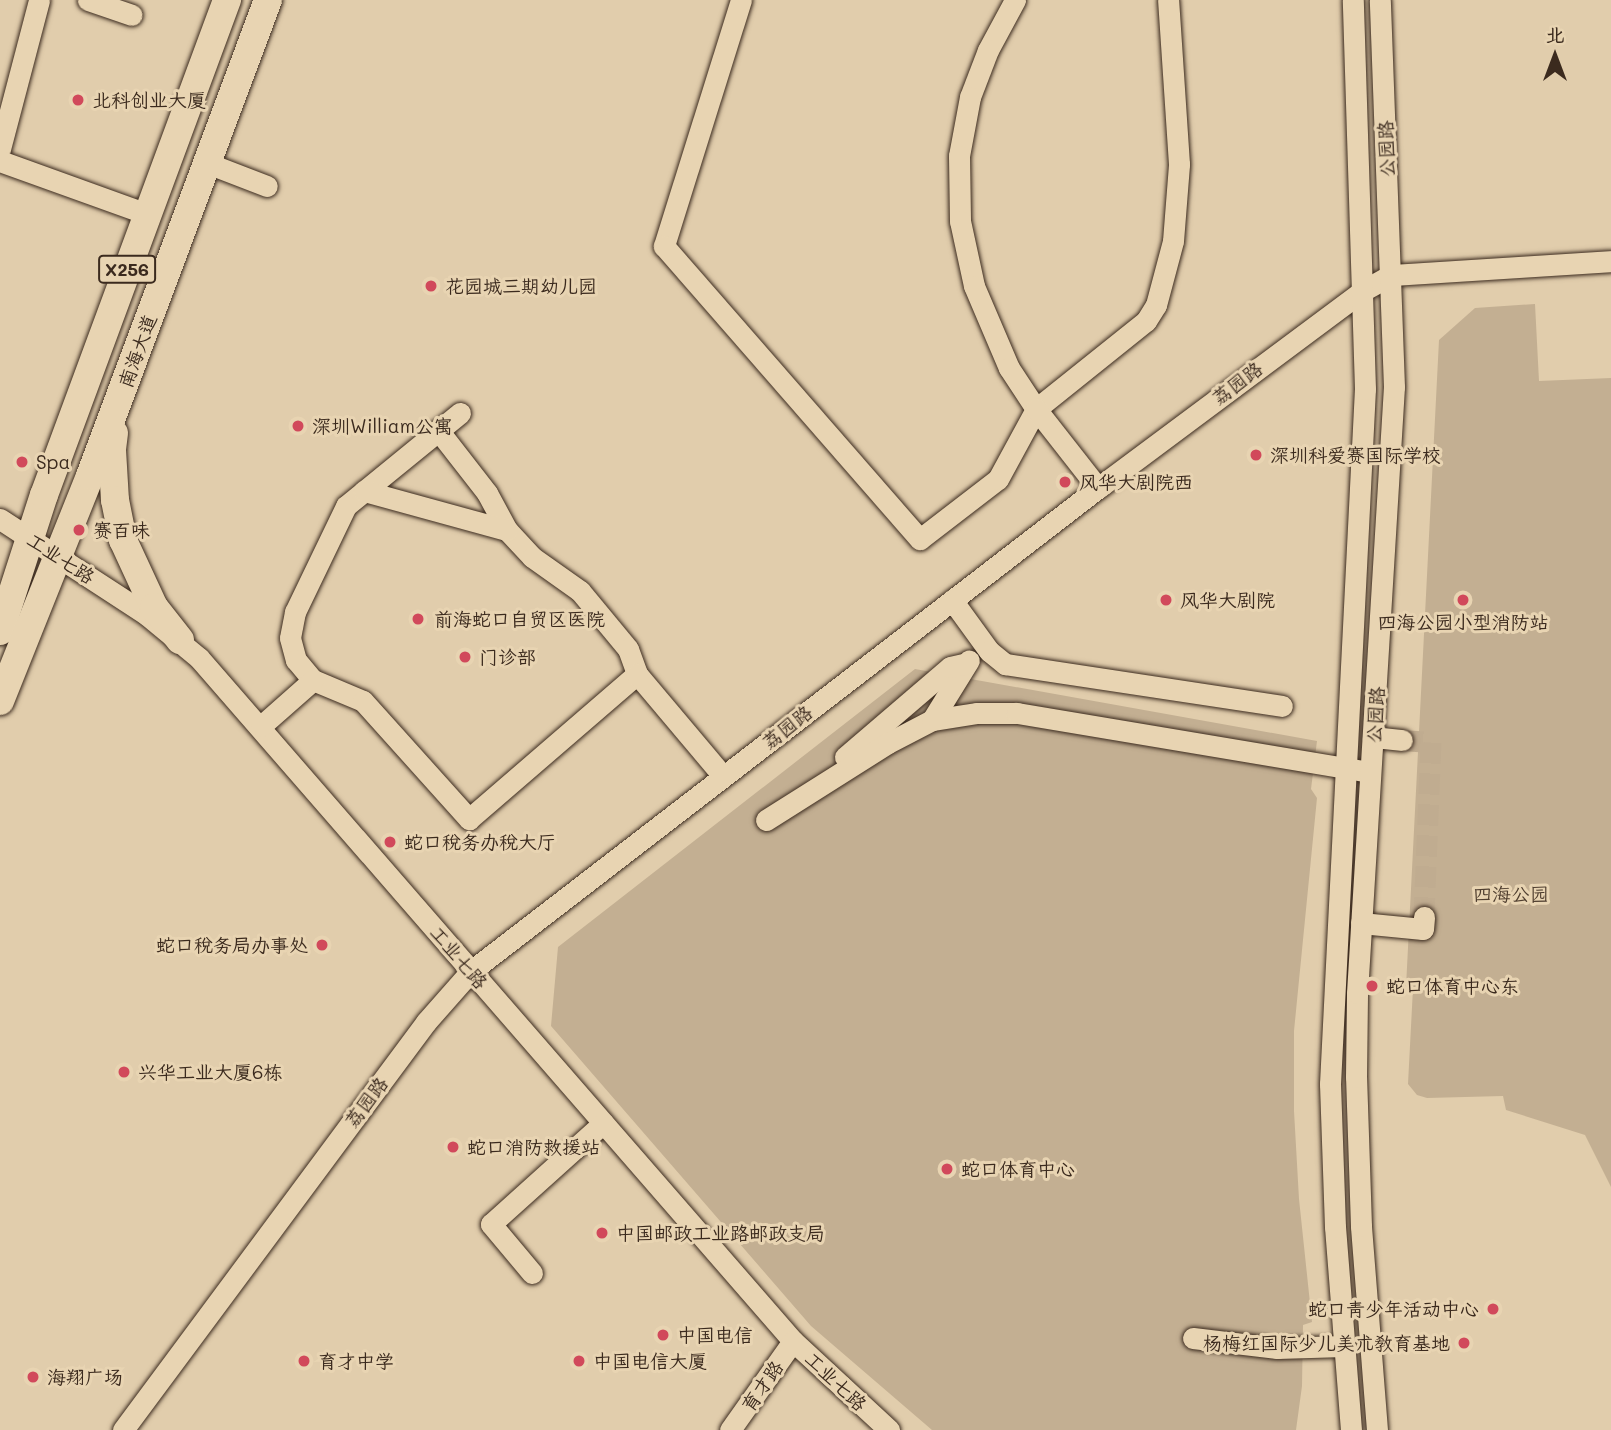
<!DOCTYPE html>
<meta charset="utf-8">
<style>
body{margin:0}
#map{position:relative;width:1611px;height:1430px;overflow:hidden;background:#e1cdac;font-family:Mali,"LXGW WenKai TC",sans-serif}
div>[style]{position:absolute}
.green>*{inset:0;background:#c3af92}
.minor-tunnel>*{height:21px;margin-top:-10.5px;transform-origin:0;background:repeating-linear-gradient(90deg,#c0ac90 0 21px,transparent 0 31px)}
.roads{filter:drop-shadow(0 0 2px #3b2a1e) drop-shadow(0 0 2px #3b2a1e)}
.minor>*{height:21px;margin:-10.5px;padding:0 10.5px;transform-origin:10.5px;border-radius:10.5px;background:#e8d4b2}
.major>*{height:28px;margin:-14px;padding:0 14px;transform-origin:14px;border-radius:14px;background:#e8d4b2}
.dots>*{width:19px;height:19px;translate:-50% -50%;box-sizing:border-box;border:4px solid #e8d4b2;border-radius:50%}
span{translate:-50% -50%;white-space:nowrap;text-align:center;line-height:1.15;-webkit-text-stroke:6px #e8d4b2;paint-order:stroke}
.shield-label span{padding:2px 5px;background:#e8d4b2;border:2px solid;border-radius:5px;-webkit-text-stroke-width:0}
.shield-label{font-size:18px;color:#3b2a1e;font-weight:700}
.poi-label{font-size:19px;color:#3b2a1e}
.left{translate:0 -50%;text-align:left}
.right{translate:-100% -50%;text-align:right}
.street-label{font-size:19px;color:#3b2a1e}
.park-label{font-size:19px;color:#4f3e2f}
.north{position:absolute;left:1520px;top:21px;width:70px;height:70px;-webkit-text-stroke:5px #e8d4b2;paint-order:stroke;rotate:0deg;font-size:19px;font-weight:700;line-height:28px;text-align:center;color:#3b2a1e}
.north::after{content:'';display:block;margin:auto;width:24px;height:32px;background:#3b2a1e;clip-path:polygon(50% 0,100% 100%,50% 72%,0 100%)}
</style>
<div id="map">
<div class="green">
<i style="clip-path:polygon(1535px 304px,1539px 381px,1611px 378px,1611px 1187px,1585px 1135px,1506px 1110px,1503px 1096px,1427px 1098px,1417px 1095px,1408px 1084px,1413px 988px,1406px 987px,1439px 340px,1475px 308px)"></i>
<i style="clip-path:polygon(915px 669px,1317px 741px,1311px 789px,1317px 798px,1294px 1031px,1294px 1111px,1299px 1199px,1312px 1322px,1303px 1325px,1302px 1386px,1296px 1430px,932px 1430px,811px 1326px,551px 1026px,558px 947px)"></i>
</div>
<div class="minor-tunnel">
<i style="left:1402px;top:740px;width:29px;rotate:4deg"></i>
<i style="left:1431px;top:742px;width:175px;rotate:92.3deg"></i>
</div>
<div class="roads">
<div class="minor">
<i style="left:88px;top:0;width:46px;rotate:18.8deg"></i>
<i style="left:741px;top:0;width:258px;rotate:107.4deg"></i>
<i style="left:664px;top:246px;width:389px;rotate:48.9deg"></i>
<i style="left:920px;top:539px;width:98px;rotate:-37.6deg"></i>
<i style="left:998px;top:479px;width:80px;rotate:-61.5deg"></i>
<i style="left:1036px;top:409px;width:141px;rotate:-38.7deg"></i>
<i style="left:1146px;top:321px;width:19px;rotate:-58deg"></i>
<i style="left:1156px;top:305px;width:66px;rotate:-75.1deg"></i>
<i style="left:1173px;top:241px;width:77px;rotate:-85.5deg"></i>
<i style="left:1179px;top:164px;width:164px;rotate:-93.8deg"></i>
<i style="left:1015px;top:0;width:57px;rotate:118.4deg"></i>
<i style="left:988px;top:50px;width:50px;rotate:111deg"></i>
<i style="left:970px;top:97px;width:60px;rotate:100.6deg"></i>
<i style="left:959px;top:156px;width:65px;rotate:89.1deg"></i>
<i style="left:960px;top:221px;width:66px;rotate:77.8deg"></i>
<i style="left:974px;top:286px;width:89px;rotate:66.9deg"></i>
<i style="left:1009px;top:368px;width:49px;rotate:56.6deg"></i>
<i style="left:1036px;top:409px;width:100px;rotate:51.9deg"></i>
<i style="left:0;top:149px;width:154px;rotate:-75.3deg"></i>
<i style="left:0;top:161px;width:156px;rotate:19.8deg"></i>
<i style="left:207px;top:163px;width:64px;rotate:21deg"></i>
<i style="left:460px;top:413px;width:147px;rotate:140.8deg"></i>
<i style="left:346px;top:506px;width:118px;rotate:115.7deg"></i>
<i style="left:295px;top:612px;width:26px;rotate:101deg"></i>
<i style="left:290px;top:638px;width:23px;rotate:75deg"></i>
<i style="left:296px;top:660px;width:26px;rotate:50deg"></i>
<i style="left:313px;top:680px;width:54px;rotate:22.8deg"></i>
<i style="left:363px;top:701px;width:159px;rotate:48.1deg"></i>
<i style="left:469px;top:819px;width:222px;rotate:-40.8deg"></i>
<i style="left:438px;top:430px;width:80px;rotate:52.1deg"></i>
<i style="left:487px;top:493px;width:42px;rotate:61.6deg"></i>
<i style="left:507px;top:530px;width:37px;rotate:47deg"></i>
<i style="left:532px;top:557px;width:59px;rotate:35.3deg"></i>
<i style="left:580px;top:591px;width:75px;rotate:50.4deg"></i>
<i style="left:628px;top:649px;width:27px;rotate:70deg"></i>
<i style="left:637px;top:674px;width:133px;rotate:49.9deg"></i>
<i style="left:364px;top:491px;width:148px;rotate:15.3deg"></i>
<i style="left:0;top:519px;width:176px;rotate:33.1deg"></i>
<i style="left:147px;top:615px;width:67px;rotate:39.6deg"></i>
<i style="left:199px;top:658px;width:905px;rotate:48.99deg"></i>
<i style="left:793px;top:1341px;width:131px;rotate:42.8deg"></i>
<i style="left:952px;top:600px;width:63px;rotate:54deg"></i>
<i style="left:989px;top:651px;width:21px;rotate:39deg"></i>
<i style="left:1005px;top:664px;width:280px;rotate:8.6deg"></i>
<i style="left:932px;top:720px;width:70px;rotate:-58.3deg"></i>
<i style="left:261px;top:726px;width:69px;rotate:-41.5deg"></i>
<i style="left:1373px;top:737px;width:29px;rotate:6deg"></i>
<i style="left:845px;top:757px;width:138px;rotate:-40.6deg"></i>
<i style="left:950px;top:667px;width:17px;rotate:-13deg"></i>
<i style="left:766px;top:820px;width:144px;rotate:-32.3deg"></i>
<i style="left:888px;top:743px;width:50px;rotate:-27.6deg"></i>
<i style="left:932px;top:720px;width:46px;rotate:-8.8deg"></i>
<i style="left:977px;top:713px;width:40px"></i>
<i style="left:1017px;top:713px;width:350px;rotate:9.5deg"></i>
<i style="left:1361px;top:923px;width:62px;rotate:5.5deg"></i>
<i style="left:1423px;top:929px;width:12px;rotate:-85deg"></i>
<i style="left:532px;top:1273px;width:64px;rotate:-129.9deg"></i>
<i style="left:491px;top:1224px;width:151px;rotate:-42deg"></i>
<i style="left:1193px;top:1338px;width:85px;rotate:6.8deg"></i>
<i style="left:1277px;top:1348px;width:67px;rotate:-1.7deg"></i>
<i style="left:123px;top:1430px;width:508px;rotate:-53.4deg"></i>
<i style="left:426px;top:1022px;width:68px;rotate:-48.6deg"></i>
<i style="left:471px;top:971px;width:791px;rotate:-37.61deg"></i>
<i style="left:1098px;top:488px;width:332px;rotate:-36.7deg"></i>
<i style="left:1364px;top:290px;width:31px;rotate:-29deg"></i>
<i style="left:1391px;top:275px;width:220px;rotate:-3.6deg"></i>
<i style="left:730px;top:1430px;width:109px;rotate:-54.7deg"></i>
<i style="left:1351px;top:1430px;width:204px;rotate:-94.5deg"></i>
<i style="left:1335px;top:1227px;width:143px;rotate:-92deg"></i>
<i style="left:1330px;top:1084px;width:696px;rotate:-87.12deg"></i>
<i style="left:1365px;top:389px;width:389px;rotate:-91.8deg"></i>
<i style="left:1377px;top:1430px;width:205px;rotate:-94.5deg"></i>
<i style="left:1361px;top:1226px;width:149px;rotate:-91.9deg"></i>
<i style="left:1356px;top:1077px;width:84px;rotate:-89.3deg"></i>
<i style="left:1357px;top:993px;width:607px;rotate:-86.51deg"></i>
<i style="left:1394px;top:387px;width:387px;rotate:-92.1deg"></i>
</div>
<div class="major">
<i style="left:114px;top:433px;width:17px;rotate:97deg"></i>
<i style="left:112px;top:450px;width:50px;rotate:86.6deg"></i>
<i style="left:115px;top:500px;width:41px;rotate:78.7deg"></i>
<i style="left:123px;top:540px;width:74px;rotate:65.2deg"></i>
<i style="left:154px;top:607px;width:42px;rotate:51.8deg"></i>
<i style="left:0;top:631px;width:143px;rotate:-72.1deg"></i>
<i style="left:44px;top:495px;width:528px;rotate:-69.71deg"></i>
<i style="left:0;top:701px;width:242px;rotate:-68.2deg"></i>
<i style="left:90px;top:476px;width:508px;rotate:-69.5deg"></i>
</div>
</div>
<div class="dots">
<i style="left:78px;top:100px;background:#d1495b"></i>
<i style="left:431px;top:286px;background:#d1495b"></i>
<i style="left:298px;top:426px;background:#d1495b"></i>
<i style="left:1256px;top:455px;background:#d1495b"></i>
<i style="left:22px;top:462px;background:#d1495b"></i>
<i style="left:1065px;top:482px;background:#d1495b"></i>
<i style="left:79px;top:530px;background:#d1495b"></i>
<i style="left:1166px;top:600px;background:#d1495b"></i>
<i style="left:1463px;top:600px;background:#d1495b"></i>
<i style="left:418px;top:619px;background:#d1495b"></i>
<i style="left:465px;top:657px;background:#d1495b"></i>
<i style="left:390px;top:842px;background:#d1495b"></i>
<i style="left:322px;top:945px;background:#d1495b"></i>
<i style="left:1372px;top:986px;background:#d1495b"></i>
<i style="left:124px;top:1072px;background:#d1495b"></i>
<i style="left:453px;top:1147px;background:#d1495b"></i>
<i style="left:947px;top:1169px;background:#d1495b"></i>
<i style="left:602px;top:1233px;background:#d1495b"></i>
<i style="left:1493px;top:1309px;background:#d1495b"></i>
<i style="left:663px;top:1335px;background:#d1495b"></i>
<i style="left:1464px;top:1343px;background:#d1495b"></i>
<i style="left:304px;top:1361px;background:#d1495b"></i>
<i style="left:579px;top:1361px;background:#d1495b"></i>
<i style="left:33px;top:1377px;background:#d1495b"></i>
</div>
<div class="shield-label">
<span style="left:127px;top:269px">X256</span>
</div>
<div class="poi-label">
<span class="left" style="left:92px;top:100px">北科创业大厦</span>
<span class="left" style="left:445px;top:286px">花园城三期幼儿园</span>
<span class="left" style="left:312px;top:426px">深圳William公寓</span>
<span class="left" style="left:1270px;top:455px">深圳科爱赛国际学校</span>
<span class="left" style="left:36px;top:462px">Spa</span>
<span class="left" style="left:1079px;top:482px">风华大剧院西</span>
<span class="left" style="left:93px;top:530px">赛百味</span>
<span class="left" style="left:1180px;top:600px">风华大剧院</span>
<span class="left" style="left:434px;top:619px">前海蛇口自贸区医院</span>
<span style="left:1463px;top:622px">四海公园小型消防站</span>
<span class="left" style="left:479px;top:657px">门诊部</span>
<span class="left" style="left:404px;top:842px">蛇口税务办税大厅</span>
<span class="right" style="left:308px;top:945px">蛇口税务局办事处</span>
<span class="left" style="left:1386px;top:986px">蛇口体育中心东</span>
<span class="left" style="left:138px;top:1072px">兴华工业大厦6栋</span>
<span class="left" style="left:467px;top:1147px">蛇口消防救援站</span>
<span class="left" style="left:961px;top:1169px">蛇口体育中心</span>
<span class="left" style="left:616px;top:1233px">中国邮政工业路邮政支局</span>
<span class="right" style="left:1479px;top:1309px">蛇口青少年活动中心</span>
<span class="left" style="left:677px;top:1335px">中国电信</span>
<span class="right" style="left:1450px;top:1343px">杨梅红国际少儿美术教育基地</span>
<span class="left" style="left:318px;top:1361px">育才中学</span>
<span class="left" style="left:593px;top:1361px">中国电信大厦</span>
<span class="left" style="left:47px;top:1377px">海翔广场</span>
</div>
<div class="street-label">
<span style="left:1386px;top:149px;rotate:-92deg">公园路</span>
<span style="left:137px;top:351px;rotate:-70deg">南海大道</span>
<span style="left:1237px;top:383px;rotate:-37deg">荔园路</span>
<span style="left:61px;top:558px;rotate:33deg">工业七路</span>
<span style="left:1375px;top:715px;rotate:-86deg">公园路</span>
<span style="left:787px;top:727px;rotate:-38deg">荔园路</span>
<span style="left:459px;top:957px;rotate:49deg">工业七路</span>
<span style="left:366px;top:1102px;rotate:-53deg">荔园路</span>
<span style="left:836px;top:1381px;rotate:43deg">工业七路</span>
<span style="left:762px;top:1386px;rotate:-55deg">育才路</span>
</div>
<div class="park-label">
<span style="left:1511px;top:894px">四海公园</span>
</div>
<div class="north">北</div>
</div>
